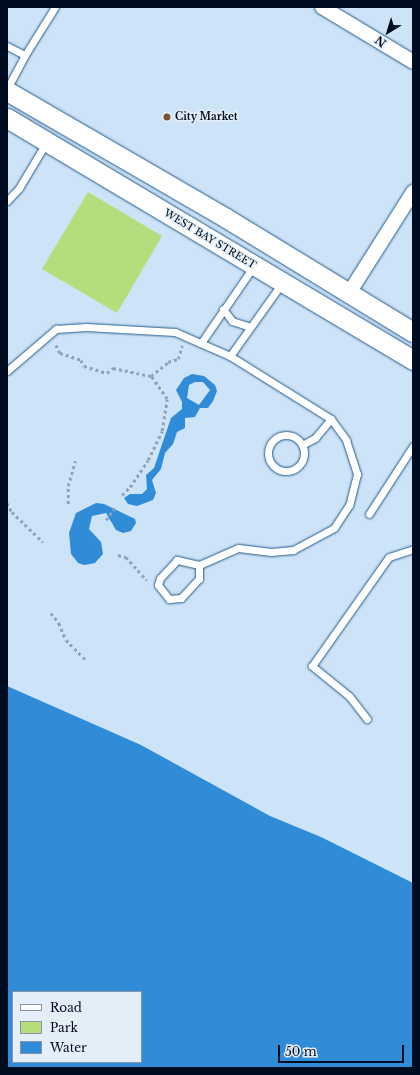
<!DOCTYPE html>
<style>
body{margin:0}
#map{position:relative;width:420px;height:1075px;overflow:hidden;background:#cce3f8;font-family:"Libre Baskerville",serif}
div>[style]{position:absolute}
.green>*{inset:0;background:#b5dd7b}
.water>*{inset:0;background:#308cd6}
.path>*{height:2.5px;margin-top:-1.25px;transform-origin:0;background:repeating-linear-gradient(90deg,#8fa3b7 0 3px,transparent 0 6px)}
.roads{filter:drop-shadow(0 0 1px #235b8a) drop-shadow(0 0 1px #235b8a)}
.service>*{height:7px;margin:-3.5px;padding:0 3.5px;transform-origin:3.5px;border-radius:3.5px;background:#fff}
.service>.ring{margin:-3.5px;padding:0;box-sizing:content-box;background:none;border:7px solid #fff;border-radius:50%}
.minor>*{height:14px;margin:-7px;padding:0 7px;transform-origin:7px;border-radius:7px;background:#fff}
.secondary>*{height:19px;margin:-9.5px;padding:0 9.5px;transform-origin:9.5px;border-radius:9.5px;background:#fff}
.dots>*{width:11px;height:11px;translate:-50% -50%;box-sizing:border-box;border:2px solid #e3eef9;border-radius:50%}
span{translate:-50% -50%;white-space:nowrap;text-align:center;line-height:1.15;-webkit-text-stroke:3px #e3eef9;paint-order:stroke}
.poi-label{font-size:10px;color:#000d20;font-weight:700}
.left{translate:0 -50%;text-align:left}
.street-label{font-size:10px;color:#000d20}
.frame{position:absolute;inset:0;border:8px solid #000d20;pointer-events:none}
.legend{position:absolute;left:12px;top:991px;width:130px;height:72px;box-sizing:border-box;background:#e3eef9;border:1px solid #8894a2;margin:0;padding:5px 7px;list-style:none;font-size:12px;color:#000d20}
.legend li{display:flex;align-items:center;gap:8px;height:20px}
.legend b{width:20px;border:1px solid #8894a2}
.north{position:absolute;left:368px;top:12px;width:40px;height:40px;-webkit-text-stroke:3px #e3eef9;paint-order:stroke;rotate:218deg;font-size:11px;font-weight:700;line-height:16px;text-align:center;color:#000d20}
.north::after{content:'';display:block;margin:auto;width:14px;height:18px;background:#000d20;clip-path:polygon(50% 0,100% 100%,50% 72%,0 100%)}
.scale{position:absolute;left:278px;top:1045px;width:126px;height:18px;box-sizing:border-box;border:2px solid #000d20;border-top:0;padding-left:5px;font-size:12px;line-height:14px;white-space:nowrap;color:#000d20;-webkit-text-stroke:3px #e3eef9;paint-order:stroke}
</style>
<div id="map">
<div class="green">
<i style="clip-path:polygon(88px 192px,162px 236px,117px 313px,42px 269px)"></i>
</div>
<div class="water">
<i style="clip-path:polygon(evenodd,192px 374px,204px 376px,215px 385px,217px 391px,213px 401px,208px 408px,200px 408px,195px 417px,185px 418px,185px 428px,177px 432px,173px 444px,165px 453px,161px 469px,152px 480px,156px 493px,153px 500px,137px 506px,128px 504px,124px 498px,130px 494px,142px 494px,147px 489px,146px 475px,154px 468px,171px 418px,182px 409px,182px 402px,176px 390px,184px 378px,192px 374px,195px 382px,203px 382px,210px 390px,199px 405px,187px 398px,189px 385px,195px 382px)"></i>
<i style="clip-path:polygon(96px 503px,104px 504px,135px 519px,136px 523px,131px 531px,123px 533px,116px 530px,106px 513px,92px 516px,89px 529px,101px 542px,103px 554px,95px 563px,84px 565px,78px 563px,71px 554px,69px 533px,76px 513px)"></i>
<i style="clip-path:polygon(evenodd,7px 686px,141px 745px,270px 816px,321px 837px,413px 883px,413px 1068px,7px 1068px,7px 686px,13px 992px,141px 992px,141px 1062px,13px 1062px,13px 992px)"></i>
</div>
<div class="path">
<i style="left:56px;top:345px;width:9px;rotate:63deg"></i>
<i style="left:60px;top:353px;width:22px;rotate:18deg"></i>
<i style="left:81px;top:360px;width:7px;rotate:63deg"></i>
<i style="left:84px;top:366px;width:24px;rotate:17deg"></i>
<i style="left:107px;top:373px;width:8px;rotate:-40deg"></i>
<i style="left:113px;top:368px;width:39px;rotate:12deg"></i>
<i style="left:151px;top:376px;width:22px;rotate:-39deg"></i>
<i style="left:168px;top:362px;width:10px;rotate:-17deg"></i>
<i style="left:178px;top:359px;width:14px;rotate:-73deg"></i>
<i style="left:122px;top:495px;width:11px;rotate:-45deg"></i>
<i style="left:130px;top:487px;width:32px;rotate:-56deg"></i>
<i style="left:148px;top:460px;width:32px;rotate:-64deg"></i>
<i style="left:162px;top:431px;width:32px;rotate:-81deg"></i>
<i style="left:167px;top:399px;width:28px;rotate:-125deg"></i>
<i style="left:7px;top:503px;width:10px;rotate:61deg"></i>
<i style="left:12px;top:512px;width:43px;rotate:44.1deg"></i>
<i style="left:68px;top:504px;width:18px;rotate:-90deg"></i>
<i style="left:68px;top:486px;width:26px;rotate:-74deg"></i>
<i style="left:106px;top:520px;width:17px;rotate:-54deg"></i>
<i style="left:118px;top:555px;width:8px;rotate:14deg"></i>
<i style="left:126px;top:557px;width:31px;rotate:48deg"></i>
<i style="left:51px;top:613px;width:13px;rotate:51deg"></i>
<i style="left:59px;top:623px;width:18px;rotate:68deg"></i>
<i style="left:66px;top:640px;width:27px;rotate:45deg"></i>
</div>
<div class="roads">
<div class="service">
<i style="left:7px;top:46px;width:20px;rotate:27deg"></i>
<i style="left:25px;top:55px;width:38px;rotate:118deg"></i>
<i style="left:25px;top:55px;width:57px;rotate:-58deg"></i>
<i style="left:7px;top:201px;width:18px;rotate:-47deg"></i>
<i style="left:19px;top:188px;width:52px;rotate:-59deg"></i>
<i style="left:223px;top:309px;width:15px;rotate:53deg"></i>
<i style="left:232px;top:321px;width:19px;rotate:18deg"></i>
<i style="left:201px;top:343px;width:93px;rotate:-55.5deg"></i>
<i style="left:230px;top:356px;width:90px;rotate:-54.5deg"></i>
<i style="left:7px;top:371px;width:65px;rotate:-40.6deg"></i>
<i style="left:56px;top:329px;width:30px;rotate:-4deg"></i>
<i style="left:86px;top:327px;width:89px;rotate:3.2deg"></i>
<i style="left:175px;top:332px;width:60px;rotate:23.6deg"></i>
<i style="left:230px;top:356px;width:119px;rotate:32deg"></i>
<i style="left:331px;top:419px;width:26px;rotate:54deg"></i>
<i style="left:346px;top:440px;width:36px;rotate:72deg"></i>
<i style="left:357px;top:474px;width:32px;rotate:104deg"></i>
<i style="left:349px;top:505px;width:27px;rotate:123deg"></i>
<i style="left:334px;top:528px;width:47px;rotate:151.8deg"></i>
<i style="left:293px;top:550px;width:22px;rotate:175deg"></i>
<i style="left:271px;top:552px;width:33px;rotate:-173deg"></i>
<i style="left:238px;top:548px;width:43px;rotate:156.4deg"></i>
<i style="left:199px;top:565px;width:23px;rotate:-167deg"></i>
<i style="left:177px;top:560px;width:25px;rotate:133deg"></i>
<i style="left:160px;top:578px;width:7px;rotate:106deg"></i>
<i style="left:158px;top:585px;width:18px;rotate:52deg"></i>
<i style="left:169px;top:599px;width:12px;rotate:-5deg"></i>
<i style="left:181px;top:598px;width:26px;rotate:-47deg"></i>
<i style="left:199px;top:579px;width:14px;rotate:-90deg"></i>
<i class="ring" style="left:268px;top:435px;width:29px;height:29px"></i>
<i style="left:302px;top:445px;width:15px;rotate:-28deg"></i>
<i style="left:315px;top:438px;width:25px;rotate:-50deg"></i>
<i style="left:369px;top:514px;width:81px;rotate:-57.1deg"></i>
<i style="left:367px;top:719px;width:29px;rotate:-128deg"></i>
<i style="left:349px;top:696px;width:48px;rotate:-141deg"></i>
<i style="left:312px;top:666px;width:133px;rotate:-54.8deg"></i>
<i style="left:389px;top:557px;width:25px;rotate:-18deg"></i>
</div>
<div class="minor">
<i style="left:322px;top:7px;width:106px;rotate:31.1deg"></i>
<i style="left:349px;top:293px;width:120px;rotate:-57.6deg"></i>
</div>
<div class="secondary">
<i style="left:7px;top:91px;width:253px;rotate:30.1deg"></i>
<i style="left:226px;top:218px;width:219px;rotate:31.4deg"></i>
<i style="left:7px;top:118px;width:473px;rotate:30.8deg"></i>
</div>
</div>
<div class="dots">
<i style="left:167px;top:117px;background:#79562f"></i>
</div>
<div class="poi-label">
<span class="left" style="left:175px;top:117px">City Market</span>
</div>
<div class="street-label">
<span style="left:210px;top:239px;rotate:31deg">WEST BAY STREET</span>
</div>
<div class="frame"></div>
<ul class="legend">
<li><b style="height:5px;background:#fff"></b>Road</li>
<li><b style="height:11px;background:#b5dd7b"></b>Park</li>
<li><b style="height:11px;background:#308cd6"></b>Water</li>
</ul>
<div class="north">N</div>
<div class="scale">50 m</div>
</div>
